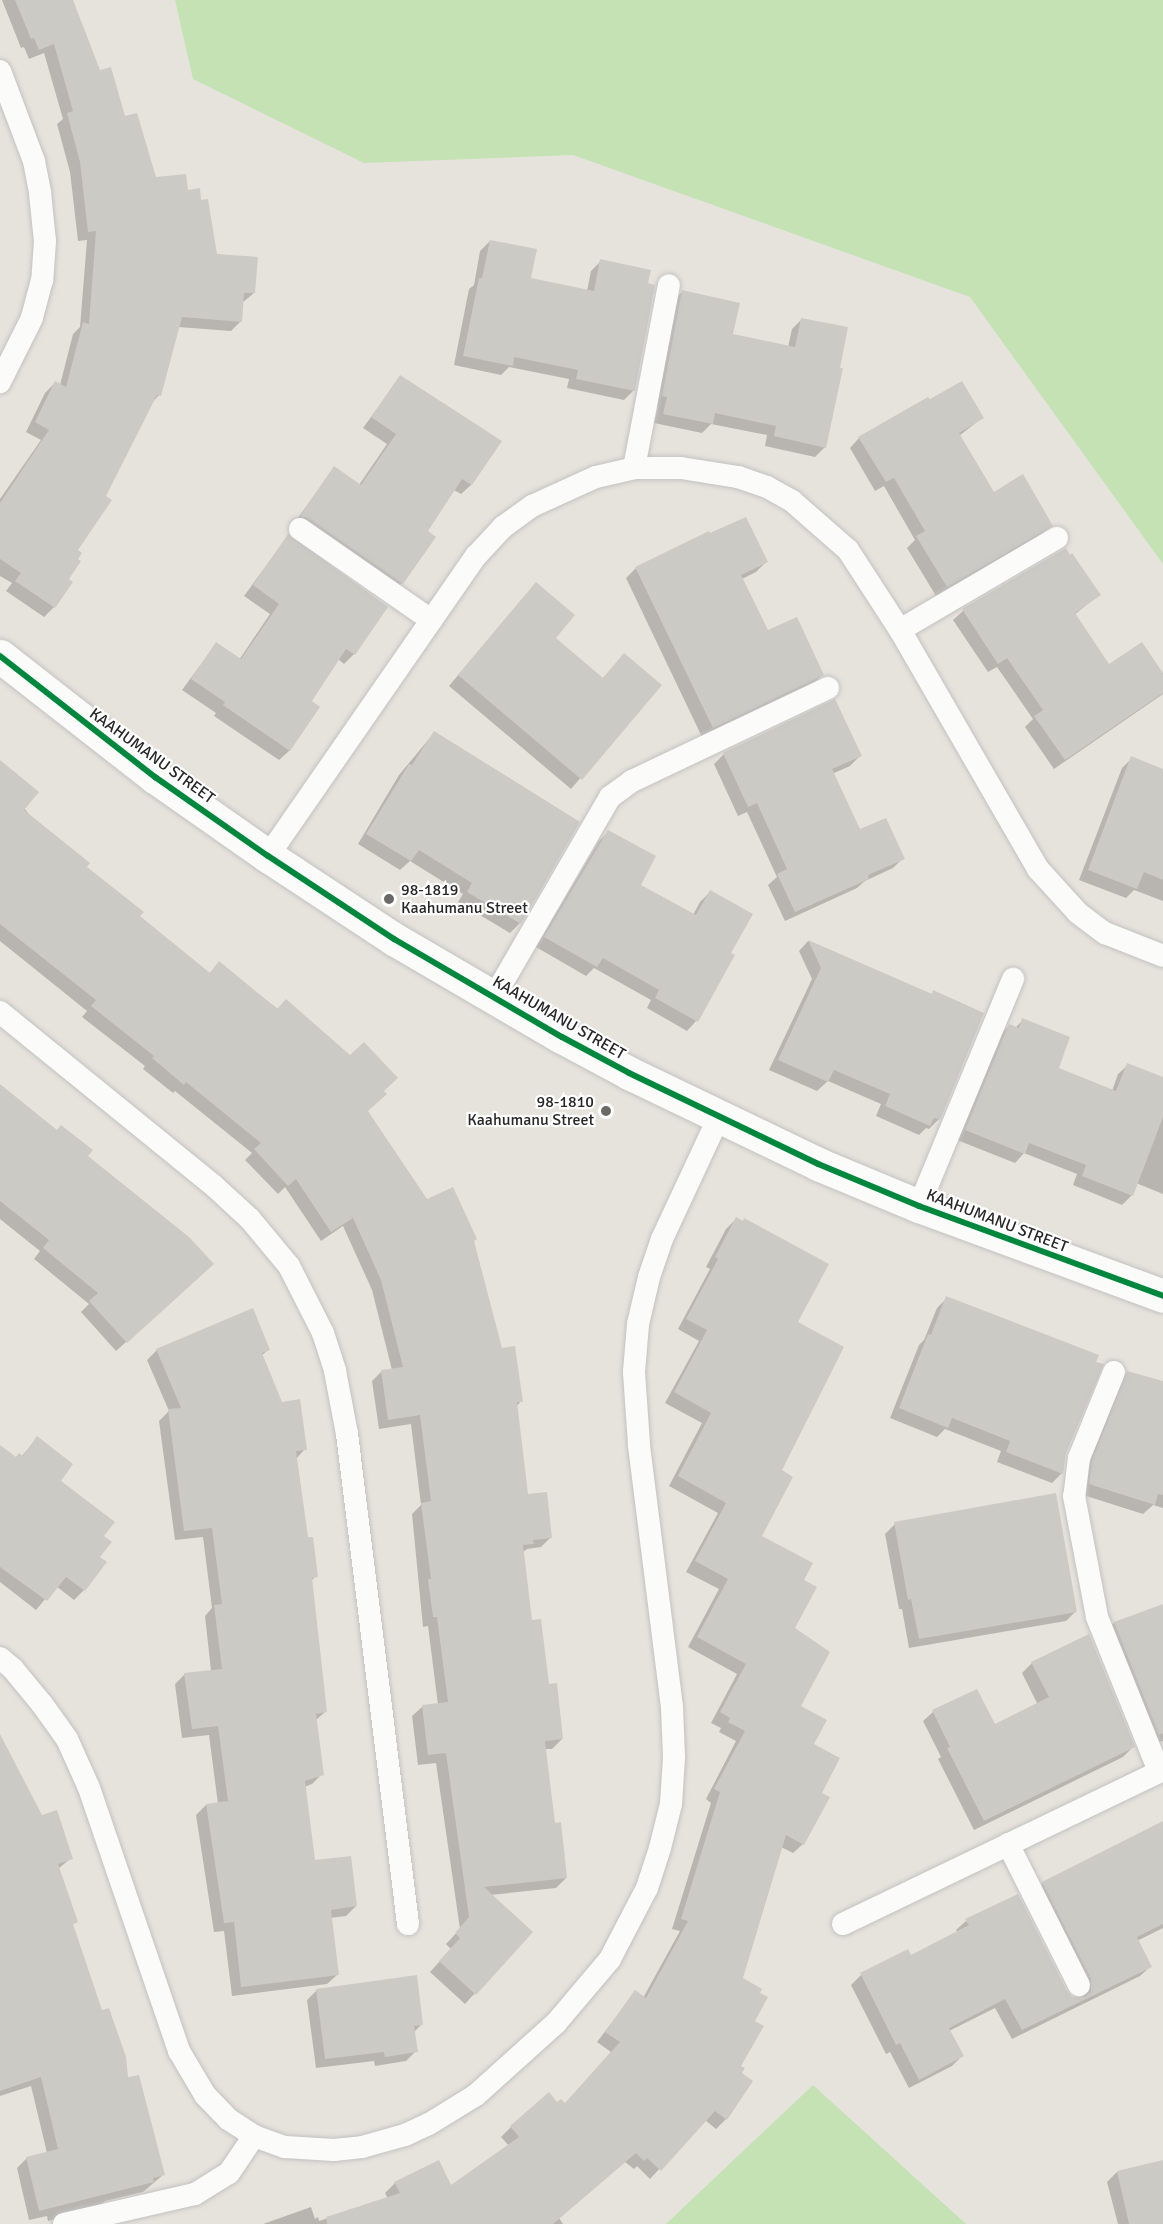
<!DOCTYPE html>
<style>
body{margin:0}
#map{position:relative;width:1163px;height:2224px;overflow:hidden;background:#e6e3dc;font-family:Signika,sans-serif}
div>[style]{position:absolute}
.green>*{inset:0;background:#c4e2b4}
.shadow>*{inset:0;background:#0003}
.building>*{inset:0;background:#cccac5}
.roads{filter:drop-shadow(0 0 2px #c3c2c2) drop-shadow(0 0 2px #c3c2c2)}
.lane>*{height:22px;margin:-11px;padding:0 11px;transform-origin:11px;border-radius:11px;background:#fbfbfa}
.street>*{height:33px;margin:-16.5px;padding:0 16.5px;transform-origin:16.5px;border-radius:16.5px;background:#fbfbfa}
.cycleway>*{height:6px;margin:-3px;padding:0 3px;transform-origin:3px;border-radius:3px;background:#00873e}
.dots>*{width:16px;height:16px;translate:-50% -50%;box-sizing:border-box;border:3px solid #fff;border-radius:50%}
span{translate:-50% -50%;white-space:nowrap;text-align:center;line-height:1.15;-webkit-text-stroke:4.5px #fff;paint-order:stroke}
.street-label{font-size:16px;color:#272727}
.poi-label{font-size:16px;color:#272727}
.left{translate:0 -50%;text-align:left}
.right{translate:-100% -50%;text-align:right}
</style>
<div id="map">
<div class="green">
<i style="clip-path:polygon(175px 0,1163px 0,1163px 564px,970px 297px,573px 155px,364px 163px,193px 79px)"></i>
<i style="clip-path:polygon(813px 2085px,966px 2224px,666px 2224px)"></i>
</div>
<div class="shadow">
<i style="clip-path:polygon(2px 0,71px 0,99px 72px,155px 179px,187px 192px,200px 201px,216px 255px,254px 293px,242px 303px,241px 321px,231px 331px,178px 327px,159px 395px,151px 404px,76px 550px,67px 580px,54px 607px,44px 617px,6px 591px,12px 583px,0 576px,0 499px,41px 440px,26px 432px,45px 393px,55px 383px,60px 385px,73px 334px,80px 327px,87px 240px,78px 241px,70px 172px,57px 124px,63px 119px,44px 53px,29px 59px,24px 47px,21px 48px)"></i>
<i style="clip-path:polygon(490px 241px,529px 279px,587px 291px,591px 271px,601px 261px,634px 390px,624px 400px,567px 388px,569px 379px,509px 367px,501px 375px,454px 365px,469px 289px,474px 285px,480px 251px)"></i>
<i style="clip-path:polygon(682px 292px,731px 335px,788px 347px,792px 329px,802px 319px,825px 447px,815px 457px,765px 446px,767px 435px,711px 424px,702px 433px,654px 423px,658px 407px,652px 406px,672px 302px)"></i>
<i style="clip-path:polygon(400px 377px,500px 441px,471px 485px,461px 494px,454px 490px,426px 532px,402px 583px,392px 593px,292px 526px,334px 468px,359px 485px,387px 444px,363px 428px)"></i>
<i style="clip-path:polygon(929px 401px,982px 418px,959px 436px,993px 494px,1051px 525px,1041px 535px,936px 596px,907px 548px,915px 540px,884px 486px,875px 491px,850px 448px,859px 438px)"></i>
<i style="clip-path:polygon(288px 536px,354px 654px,344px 664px,338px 659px,310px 701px,318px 707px,289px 751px,279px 760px,214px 716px,216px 713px,182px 690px,216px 644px,239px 660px,270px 614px,244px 596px)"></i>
<i style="clip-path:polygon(1065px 550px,1099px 595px,1074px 615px,1109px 666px,1163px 675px,1163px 694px,1054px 769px,1025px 727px,1033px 719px,997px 667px,988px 672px,953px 620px,963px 611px)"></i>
<i style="clip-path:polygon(766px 562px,756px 572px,742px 579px,767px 632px,822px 675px,812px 685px,702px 737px,626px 578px,636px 568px)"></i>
<i style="clip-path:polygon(527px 593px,554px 638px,602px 679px,624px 655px,660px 685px,571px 789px,449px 686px)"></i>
<i style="clip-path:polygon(434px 733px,520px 923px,510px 933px,458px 902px,463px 894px,410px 861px,400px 870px,358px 844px,399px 775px)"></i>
<i style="clip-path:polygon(724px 754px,860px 756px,850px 766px,832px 774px,859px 831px,903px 858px,893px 868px,865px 881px,857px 888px,785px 921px,768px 885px,777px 877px,747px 812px,738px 816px,714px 764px)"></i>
<i style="clip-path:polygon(1132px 758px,1163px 770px,1163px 901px,1134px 890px,1126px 898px,1079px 880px,1122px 768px)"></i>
<i style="clip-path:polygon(0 779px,33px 819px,138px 916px,209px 974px,219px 963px,382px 1091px,367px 1112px,426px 1201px,473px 1241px,501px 1350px,521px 1401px,516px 1407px,527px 1496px,551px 1537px,541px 1547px,527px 1549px,522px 1553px,531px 1622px,562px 1739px,552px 1749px,545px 1749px,554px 1825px,566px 1878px,556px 1888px,490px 1895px,531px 1932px,465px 2004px,430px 1972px,451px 1949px,446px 1944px,460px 1929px,436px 1763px,418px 1765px,412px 1716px,422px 1707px,438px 1705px,428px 1626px,423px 1627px,412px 1514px,421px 1505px,411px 1424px,379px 1429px,372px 1381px,382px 1371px,392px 1370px,372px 1290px,343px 1226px,321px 1241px,285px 1187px,278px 1194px,245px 1160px,252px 1153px,175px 1091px,173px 1093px,143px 1069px,145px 1066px,82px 1017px,87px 1011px,0 941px)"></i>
<i style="clip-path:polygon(608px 832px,638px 885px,693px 915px,700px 902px,710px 892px,729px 954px,733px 956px,696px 1021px,687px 1031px,647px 1008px,651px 1000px,594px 968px,586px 976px,536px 947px,599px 841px)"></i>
<i style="clip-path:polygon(808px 941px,930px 995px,934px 992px,939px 1119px,929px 1129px,926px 1128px,919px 1135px,876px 1116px,881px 1104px,828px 1081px,817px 1091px,769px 1070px,812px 979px,799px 951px)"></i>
<i style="clip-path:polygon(1023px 1020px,1057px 1069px,1112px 1091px,1118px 1074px,1128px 1065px,1163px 1078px,1163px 1194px,1136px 1183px,1131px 1196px,1122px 1205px,1073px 1185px,1077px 1174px,1024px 1153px,1015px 1163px,957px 1140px,1000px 1035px,1009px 1026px,1015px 1028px)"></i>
<i style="clip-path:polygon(0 1086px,86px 1156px,202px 1274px,116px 1351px,81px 1312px,89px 1304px,34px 1259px,40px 1251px,0 1219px)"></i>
<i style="clip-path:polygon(736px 1219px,796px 1323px,780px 1471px,760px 1536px,802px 1581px,793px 1628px,799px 1706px,812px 1745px,820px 1794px,803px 1844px,793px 1853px,781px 1847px,741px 1979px,753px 2022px,726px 2119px,716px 2129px,705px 2120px,650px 2179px,637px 2166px,634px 2169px,625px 2162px,559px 2218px,563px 2224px,263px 2224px,311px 2207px,315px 2219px,318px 2217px,319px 2221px,388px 2199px,385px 2193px,395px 2183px,451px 2187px,509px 2146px,501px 2137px,511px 2127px,557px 2104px,564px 2105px,611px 2052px,597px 2042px,635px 1992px,643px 1998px,680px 1931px,672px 1929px,711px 1803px,706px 1799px,736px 1741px,719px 1732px,721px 1728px,711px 1723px,737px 1674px,688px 1647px,719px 1589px,686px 1572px,718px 1513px,669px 1486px,702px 1423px,665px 1403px,699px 1341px,678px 1329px,710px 1269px,706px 1267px,726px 1229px)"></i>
<i style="clip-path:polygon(947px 1298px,1065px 1453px,1062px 1473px,1052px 1483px,997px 1462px,1001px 1451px,945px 1429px,937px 1437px,890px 1418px,919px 1345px,924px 1340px,937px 1308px)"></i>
<i style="clip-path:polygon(157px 1350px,268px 1350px,261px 1356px,281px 1403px,305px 1449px,296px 1459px,306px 1539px,316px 1576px,311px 1581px,325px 1712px,315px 1721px,322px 1774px,312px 1784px,304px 1787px,313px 1862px,356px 1906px,346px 1916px,330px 1918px,337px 1975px,327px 1984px,232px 1996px,224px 1931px,214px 1932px,196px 1815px,206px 1805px,218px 1804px,209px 1735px,182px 1738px,175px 1684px,185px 1674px,211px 1671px,205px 1616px,212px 1608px,203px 1537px,175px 1540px,159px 1421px,169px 1411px,147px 1360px)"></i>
<i style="clip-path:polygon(1128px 1372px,1163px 1382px,1163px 1508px,1153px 1505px,1143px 1514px,1080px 1494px,1083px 1473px,1118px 1382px)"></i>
<i style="clip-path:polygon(37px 1438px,58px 1481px,102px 1537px,98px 1557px,84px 1590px,74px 1600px,56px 1586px,36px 1610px,0 1582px,0 1447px,16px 1458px,22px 1456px)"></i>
<i style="clip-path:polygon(895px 1524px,1076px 1611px,1066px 1621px,909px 1648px,902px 1609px,899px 1609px,885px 1534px)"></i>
<i style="clip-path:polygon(1163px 1606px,1163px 1741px,1150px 1745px,1104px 1633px,1114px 1623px)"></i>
<i style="clip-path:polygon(1032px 1663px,1133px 1747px,1123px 1757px,974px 1830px,938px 1759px,941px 1757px,923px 1721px,933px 1712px,994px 1726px,1038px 1705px,1022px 1673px)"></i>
<i style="clip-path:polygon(0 1747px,42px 1817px,71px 1858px,58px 1869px,76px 1922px,72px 1925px,101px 2012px,164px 2174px,143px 2192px,105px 2201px,96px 2210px,48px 2221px,47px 2216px,29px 2220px,17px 2168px,27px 2158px,47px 2153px,31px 2086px,0 2096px)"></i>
<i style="clip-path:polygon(1163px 1823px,1163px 1928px,1137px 1941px,1150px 1967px,1140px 1976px,1012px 2039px,995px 2008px,949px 2031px,962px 2056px,952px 2066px,909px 2088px,890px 2052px,886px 2054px,851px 1985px,861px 1975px,907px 1951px,910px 1957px,958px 1933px,956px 1930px,966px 1921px,1071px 1998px,1081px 1999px,1082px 1989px,1033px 1893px,1043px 1883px)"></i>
<i style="clip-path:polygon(317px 1990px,422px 2024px,413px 2033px,416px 2051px,406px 2061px,375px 2066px,374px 2061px,316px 2068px,307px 2000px)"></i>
<i style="clip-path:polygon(1163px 2161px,1163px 2224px,1118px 2224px,1107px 2182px,1117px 2172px)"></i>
</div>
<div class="building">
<i style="clip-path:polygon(15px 0,73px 0,100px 70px,111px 67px,125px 116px,137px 113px,156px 177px,186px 174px,188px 190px,200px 188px,201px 200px,208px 199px,217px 254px,258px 257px,255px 293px,244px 293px,242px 322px,182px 317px,161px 396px,157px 395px,106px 496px,112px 500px,78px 550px,82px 553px,78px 559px,81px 561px,69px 579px,73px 582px,55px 608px,15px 581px,21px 573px,0 559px,0 503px,49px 430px,35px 422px,55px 381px,66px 387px,83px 322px,89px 324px,96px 231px,88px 232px,80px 162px,67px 113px,73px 111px,54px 44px,39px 50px,34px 38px,31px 39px)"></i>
<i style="clip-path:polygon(490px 240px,537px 249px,531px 278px,594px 291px,600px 259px,651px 270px,648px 283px,655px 285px,635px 391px,576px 379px,578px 370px,514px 357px,513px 366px,463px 356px,479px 278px,482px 278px)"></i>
<i style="clip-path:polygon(682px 290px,740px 303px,733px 334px,795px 347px,801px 318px,848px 327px,840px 368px,843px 368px,826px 448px,774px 436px,776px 426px,715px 413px,713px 424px,663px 414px,667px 397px,662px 396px)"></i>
<i style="clip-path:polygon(400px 375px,502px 441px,472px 485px,462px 479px,428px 531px,436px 537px,403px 584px,308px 518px,300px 516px,334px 466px,361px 485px,396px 434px,371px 417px)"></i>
<i style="clip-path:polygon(962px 381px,984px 418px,959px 433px,994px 492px,1023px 474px,1053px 526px,947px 587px,916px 536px,925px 531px,894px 478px,886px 482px,858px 437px,928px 397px,930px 399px)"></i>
<i style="clip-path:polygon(746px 517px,768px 562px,741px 575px,768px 630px,797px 617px,824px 675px,713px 728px,635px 567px,709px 531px,710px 533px)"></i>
<i style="clip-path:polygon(288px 534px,388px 607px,355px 655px,346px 649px,312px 701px,320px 707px,290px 751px,223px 705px,225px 702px,191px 679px,216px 642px,241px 659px,279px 604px,253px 585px)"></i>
<i style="clip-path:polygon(1066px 548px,1070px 555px,1072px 553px,1101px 595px,1075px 613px,1109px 664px,1142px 642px,1163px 673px,1163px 693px,1065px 760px,1034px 716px,1043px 710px,1007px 658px,998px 664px,962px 609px)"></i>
<i style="clip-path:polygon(536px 582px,575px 615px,556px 638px,603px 678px,624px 653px,662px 685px,582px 780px,458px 675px)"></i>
<i style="clip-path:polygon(835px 699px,862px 756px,832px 769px,860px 829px,886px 818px,905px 859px,868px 875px,869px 879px,795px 912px,777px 874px,787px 869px,757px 803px,748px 807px,723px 753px)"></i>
<i style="clip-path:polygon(434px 731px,580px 822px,521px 924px,467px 892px,472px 883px,419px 850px,411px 861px,366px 834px,409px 764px,412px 765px)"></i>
<i style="clip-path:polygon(1131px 756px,1163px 769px,1163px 880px,1144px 872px,1137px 889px,1088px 870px)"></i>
<i style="clip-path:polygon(0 760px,39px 792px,24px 810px,90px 863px,87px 867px,144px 912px,140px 916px,210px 973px,219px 961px,277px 1009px,286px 999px,350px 1055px,364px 1042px,398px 1078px,384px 1091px,387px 1094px,368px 1111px,427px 1199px,453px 1187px,477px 1239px,474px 1241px,502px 1348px,515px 1346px,523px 1402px,517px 1402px,528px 1494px,547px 1492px,552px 1538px,533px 1540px,534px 1544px,523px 1545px,532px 1620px,541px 1619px,549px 1684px,557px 1683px,563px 1739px,545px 1741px,555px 1823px,561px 1822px,567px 1878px,484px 1887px,533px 1932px,476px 1995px,439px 1961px,460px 1938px,455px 1933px,469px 1917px,446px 1753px,428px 1755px,422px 1705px,448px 1702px,437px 1617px,433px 1617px,428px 1579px,431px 1579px,421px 1503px,431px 1501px,420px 1415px,388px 1420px,381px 1370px,403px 1367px,381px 1280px,353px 1218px,331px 1232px,296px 1179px,288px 1186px,254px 1149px,261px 1143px,186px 1082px,184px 1085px,152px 1058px,154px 1056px,91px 1006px,96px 1000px,0 924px)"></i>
<i style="clip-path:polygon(608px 830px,656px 856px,641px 885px,696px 915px,710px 890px,753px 914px,731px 953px,735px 955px,698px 1022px,655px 998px,659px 990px,603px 958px,597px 967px,544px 937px)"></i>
<i style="clip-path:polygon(808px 940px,932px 994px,933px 990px,984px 1013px,940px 1120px,934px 1118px,930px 1126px,885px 1106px,890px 1094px,834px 1070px,828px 1082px,778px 1060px,821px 968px)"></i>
<i style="clip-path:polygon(1022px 1018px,1070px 1037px,1059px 1068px,1116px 1091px,1127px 1063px,1163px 1077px,1163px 1117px,1133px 1196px,1082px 1176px,1086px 1165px,1029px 1143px,1025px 1154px,965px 1130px,1009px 1024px,1019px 1028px)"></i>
<i style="clip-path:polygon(0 1084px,57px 1130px,61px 1125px,93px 1150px,88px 1156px,189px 1237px,214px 1264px,127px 1343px,89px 1301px,98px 1293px,43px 1248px,49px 1240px,0 1201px)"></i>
<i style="clip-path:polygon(736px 1217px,743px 1221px,744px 1218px,829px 1264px,798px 1322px,844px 1347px,782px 1470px,793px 1477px,762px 1536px,813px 1563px,804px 1580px,817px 1587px,795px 1628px,830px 1652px,801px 1706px,827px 1720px,814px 1744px,840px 1758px,822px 1793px,830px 1797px,804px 1845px,786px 1835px,743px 1978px,762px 1989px,760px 1993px,768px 1997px,755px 2021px,764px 2026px,741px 2066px,745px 2068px,742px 2073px,753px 2081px,727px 2120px,715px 2111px,661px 2171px,647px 2158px,644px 2161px,636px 2153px,553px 2224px,327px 2224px,326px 2217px,400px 2193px,394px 2182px,439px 2160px,451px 2185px,519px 2137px,510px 2126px,549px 2092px,557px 2102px,561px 2099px,565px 2103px,620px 2042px,605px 2032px,635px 1990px,646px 1998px,688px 1921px,681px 1919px,720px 1792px,714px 1789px,745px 1731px,728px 1722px,730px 1718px,720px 1712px,746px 1664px,697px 1637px,728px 1579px,695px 1561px,726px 1503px,678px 1476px,711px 1413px,674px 1392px,707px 1330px,686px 1319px,718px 1259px,715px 1257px)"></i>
<i style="clip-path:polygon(946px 1296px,1099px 1355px,1096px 1362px,1104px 1364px,1066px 1453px,1063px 1474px,1006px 1452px,1010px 1441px,952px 1418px,948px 1428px,899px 1408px,928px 1334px,931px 1335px)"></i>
<i style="clip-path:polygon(253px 1308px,270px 1350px,262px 1353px,282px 1402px,300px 1399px,307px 1450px,296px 1451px,308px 1537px,313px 1537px,318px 1577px,312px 1578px,327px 1712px,316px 1714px,324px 1775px,305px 1781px,315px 1860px,351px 1856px,357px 1906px,331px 1910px,339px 1975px,241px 1987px,234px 1922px,224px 1923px,206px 1804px,228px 1801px,218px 1726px,192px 1729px,184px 1673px,222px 1669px,214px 1605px,222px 1604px,212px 1528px,184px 1531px,168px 1409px,181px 1408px,156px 1349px)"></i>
<i style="clip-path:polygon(1127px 1371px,1163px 1381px,1163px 1495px,1158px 1494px,1155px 1505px,1089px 1484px,1092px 1461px)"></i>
<i style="clip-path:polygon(37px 1436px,73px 1464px,61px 1481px,115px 1522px,104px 1536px,112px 1542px,100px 1557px,107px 1562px,85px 1591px,66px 1577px,47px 1601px,0 1567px,0 1445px,16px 1457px,19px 1453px,23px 1456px)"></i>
<i style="clip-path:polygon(1056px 1493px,1077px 1612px,919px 1639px,911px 1599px,908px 1600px,894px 1522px)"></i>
<i style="clip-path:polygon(1163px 1604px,1163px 1733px,1159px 1735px,1114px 1622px)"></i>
<i style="clip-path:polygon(1089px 1634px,1135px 1747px,984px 1821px,947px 1748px,950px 1747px,932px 1710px,977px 1689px,995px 1724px,1049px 1697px,1031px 1662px)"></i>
<i style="clip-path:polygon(0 1734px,42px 1815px,57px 1810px,73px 1859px,58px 1864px,78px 1922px,73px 1924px,102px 2010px,109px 2008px,126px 2057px,128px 2077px,139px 2075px,165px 2175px,153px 2178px,154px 2182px,39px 2211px,26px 2157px,58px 2149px,41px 2077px,0 2091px)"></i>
<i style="clip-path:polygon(1163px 1821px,1163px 1924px,1137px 1937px,1152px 1967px,1022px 2030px,1005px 1999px,949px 2028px,964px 2056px,919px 2080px,900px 2043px,896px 2045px,860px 1973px,908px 1949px,911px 1955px,969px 1925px,965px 1919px,1018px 1894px,1067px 1991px,1072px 1997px,1085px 1997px,1091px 1992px,1091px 1979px,1042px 1882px)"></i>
<i style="clip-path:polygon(417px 1975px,423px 2025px,414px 2026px,418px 2052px,385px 2057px,384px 2052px,325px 2059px,316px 1989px)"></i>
<i style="clip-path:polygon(1163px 2160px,1163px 2224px,1129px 2224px,1117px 2171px)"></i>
</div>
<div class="roads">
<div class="lane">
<i style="left:0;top:71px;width:96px;rotate:69.3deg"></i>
<i style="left:34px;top:161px;width:33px;rotate:79deg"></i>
<i style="left:40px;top:193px;width:48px;rotate:84.1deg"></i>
<i style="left:45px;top:241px;width:39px;rotate:94deg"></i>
<i style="left:42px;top:280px;width:39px;rotate:105deg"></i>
<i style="left:32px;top:318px;width:72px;rotate:116.6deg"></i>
<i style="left:634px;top:468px;width:186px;rotate:-79.2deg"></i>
<i style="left:300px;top:529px;width:160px;rotate:34.8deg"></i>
<i style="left:900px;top:630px;width:182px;rotate:-30.4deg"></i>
<i style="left:268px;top:856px;width:365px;rotate:-55.3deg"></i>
<i style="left:476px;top:556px;width:40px;rotate:-47deg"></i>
<i style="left:503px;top:527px;width:36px;rotate:-36deg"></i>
<i style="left:532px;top:506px;width:70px;rotate:-24.4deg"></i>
<i style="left:596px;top:477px;width:39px;rotate:-13deg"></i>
<i style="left:634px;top:468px;width:47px"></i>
<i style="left:681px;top:468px;width:58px;rotate:9deg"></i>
<i style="left:738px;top:477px;width:31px;rotate:19deg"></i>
<i style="left:767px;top:487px;width:29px;rotate:29deg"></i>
<i style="left:792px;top:501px;width:74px;rotate:41.2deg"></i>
<i style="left:848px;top:550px;width:95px;rotate:57deg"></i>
<i style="left:900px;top:630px;width:276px;rotate:60deg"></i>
<i style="left:1038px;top:869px;width:59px;rotate:47.7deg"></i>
<i style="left:1078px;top:913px;width:34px;rotate:37deg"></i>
<i style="left:1105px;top:933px;width:62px;rotate:21.6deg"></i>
<i style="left:494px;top:997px;width:231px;rotate:-59.9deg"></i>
<i style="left:610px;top:797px;width:27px;rotate:-36deg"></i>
<i style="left:632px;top:781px;width:217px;rotate:-25.4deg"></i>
<i style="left:0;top:1012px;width:274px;rotate:39.1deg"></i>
<i style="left:213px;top:1185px;width:50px;rotate:42.6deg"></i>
<i style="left:250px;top:1219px;width:61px;rotate:50.3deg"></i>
<i style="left:289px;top:1266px;width:75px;rotate:63.1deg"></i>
<i style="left:323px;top:1333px;width:40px;rotate:72deg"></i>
<i style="left:335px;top:1371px;width:64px;rotate:79.2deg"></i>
<i style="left:347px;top:1434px;width:494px;rotate:82.9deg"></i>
<i style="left:919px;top:1206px;width:246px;rotate:-67.5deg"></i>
<i style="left:1114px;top:1372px;width:93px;rotate:112.1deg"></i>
<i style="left:1079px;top:1458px;width:38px;rotate:97deg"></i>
<i style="left:1074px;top:1496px;width:123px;rotate:79.2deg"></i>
<i style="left:1097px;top:1617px;width:166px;rotate:68.1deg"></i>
<i style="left:0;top:1658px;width:17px;rotate:40deg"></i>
<i style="left:13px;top:1669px;width:45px;rotate:50.4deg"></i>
<i style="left:42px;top:1704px;width:43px;rotate:54.5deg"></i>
<i style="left:67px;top:1739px;width:54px;rotate:65.8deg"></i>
<i style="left:89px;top:1788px;width:278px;rotate:71.1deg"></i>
<i style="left:179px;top:2051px;width:51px;rotate:59.4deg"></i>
<i style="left:205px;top:2095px;width:33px;rotate:46deg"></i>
<i style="left:228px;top:2119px;width:31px;rotate:33deg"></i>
<i style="left:254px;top:2136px;width:33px;rotate:20deg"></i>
<i style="left:285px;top:2147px;width:49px;rotate:3.5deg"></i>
<i style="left:334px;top:2150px;width:28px;rotate:-6deg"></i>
<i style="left:362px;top:2147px;width:45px;rotate:-15.6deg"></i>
<i style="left:405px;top:2135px;width:26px;rotate:-25deg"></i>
<i style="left:429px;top:2124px;width:55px;rotate:-31.7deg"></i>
<i style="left:476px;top:2095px;width:108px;rotate:-42deg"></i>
<i style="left:556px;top:2023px;width:84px;rotate:-49.8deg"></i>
<i style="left:610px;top:1959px;width:80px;rotate:-62.5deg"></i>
<i style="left:647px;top:1888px;width:42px;rotate:-72deg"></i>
<i style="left:660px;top:1848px;width:45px;rotate:-76deg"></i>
<i style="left:671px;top:1804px;width:47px;rotate:-86.3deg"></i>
<i style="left:674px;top:1757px;width:50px;rotate:-92.3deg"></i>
<i style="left:672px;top:1707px;width:265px;rotate:-97.2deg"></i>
<i style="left:639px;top:1444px;width:72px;rotate:-94deg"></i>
<i style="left:634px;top:1372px;width:48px;rotate:-85.2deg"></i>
<i style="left:638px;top:1324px;width:48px;rotate:-76.8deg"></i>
<i style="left:649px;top:1277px;width:40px;rotate:-71.1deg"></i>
<i style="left:662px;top:1239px;width:135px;rotate:-65deg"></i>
<i style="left:1008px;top:1844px;width:158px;rotate:63.3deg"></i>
<i style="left:843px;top:1924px;width:355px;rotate:-25.7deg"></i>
<i style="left:64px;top:2224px;width:134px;rotate:-12.9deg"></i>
<i style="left:195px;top:2194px;width:40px;rotate:-32deg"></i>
<i style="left:229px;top:2173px;width:45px;rotate:-56deg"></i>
</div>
<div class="street">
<i style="left:0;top:656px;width:197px;rotate:38deg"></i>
<i style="left:155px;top:777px;width:138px;rotate:35deg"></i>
<i style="left:268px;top:856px;width:151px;rotate:33.4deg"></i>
<i style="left:394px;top:939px;width:194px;rotate:30.3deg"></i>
<i style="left:562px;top:1037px;width:76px;rotate:28.2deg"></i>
<i style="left:629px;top:1073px;width:210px;rotate:25.7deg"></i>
<i style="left:818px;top:1164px;width:109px;rotate:22.6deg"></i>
<i style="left:919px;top:1206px;width:260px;rotate:20.2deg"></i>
</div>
</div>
<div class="cycleway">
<i style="left:0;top:656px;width:197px;rotate:38deg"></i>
<i style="left:155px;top:777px;width:138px;rotate:35deg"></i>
<i style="left:268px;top:856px;width:151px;rotate:33.4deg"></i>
<i style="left:394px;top:939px;width:194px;rotate:30.3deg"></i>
<i style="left:562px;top:1037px;width:76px;rotate:28.2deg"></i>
<i style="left:629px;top:1073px;width:210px;rotate:25.7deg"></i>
<i style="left:818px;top:1164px;width:109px;rotate:22.6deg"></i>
<i style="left:919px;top:1206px;width:260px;rotate:20.2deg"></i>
</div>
<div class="dots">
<i style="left:389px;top:899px;background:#6a6966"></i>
<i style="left:606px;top:1111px;background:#6a6966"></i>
</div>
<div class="street-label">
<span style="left:152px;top:756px;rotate:36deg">KAAHUMANU STREET</span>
<span style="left:559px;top:1018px;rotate:30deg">KAAHUMANU STREET</span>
<span style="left:997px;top:1221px;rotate:21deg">KAAHUMANU STREET</span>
</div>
<div class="poi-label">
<span class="left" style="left:401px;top:899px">98-1819<br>Kaahumanu Street</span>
<span class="right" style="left:594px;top:1111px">98-1810<br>Kaahumanu Street</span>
</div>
</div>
